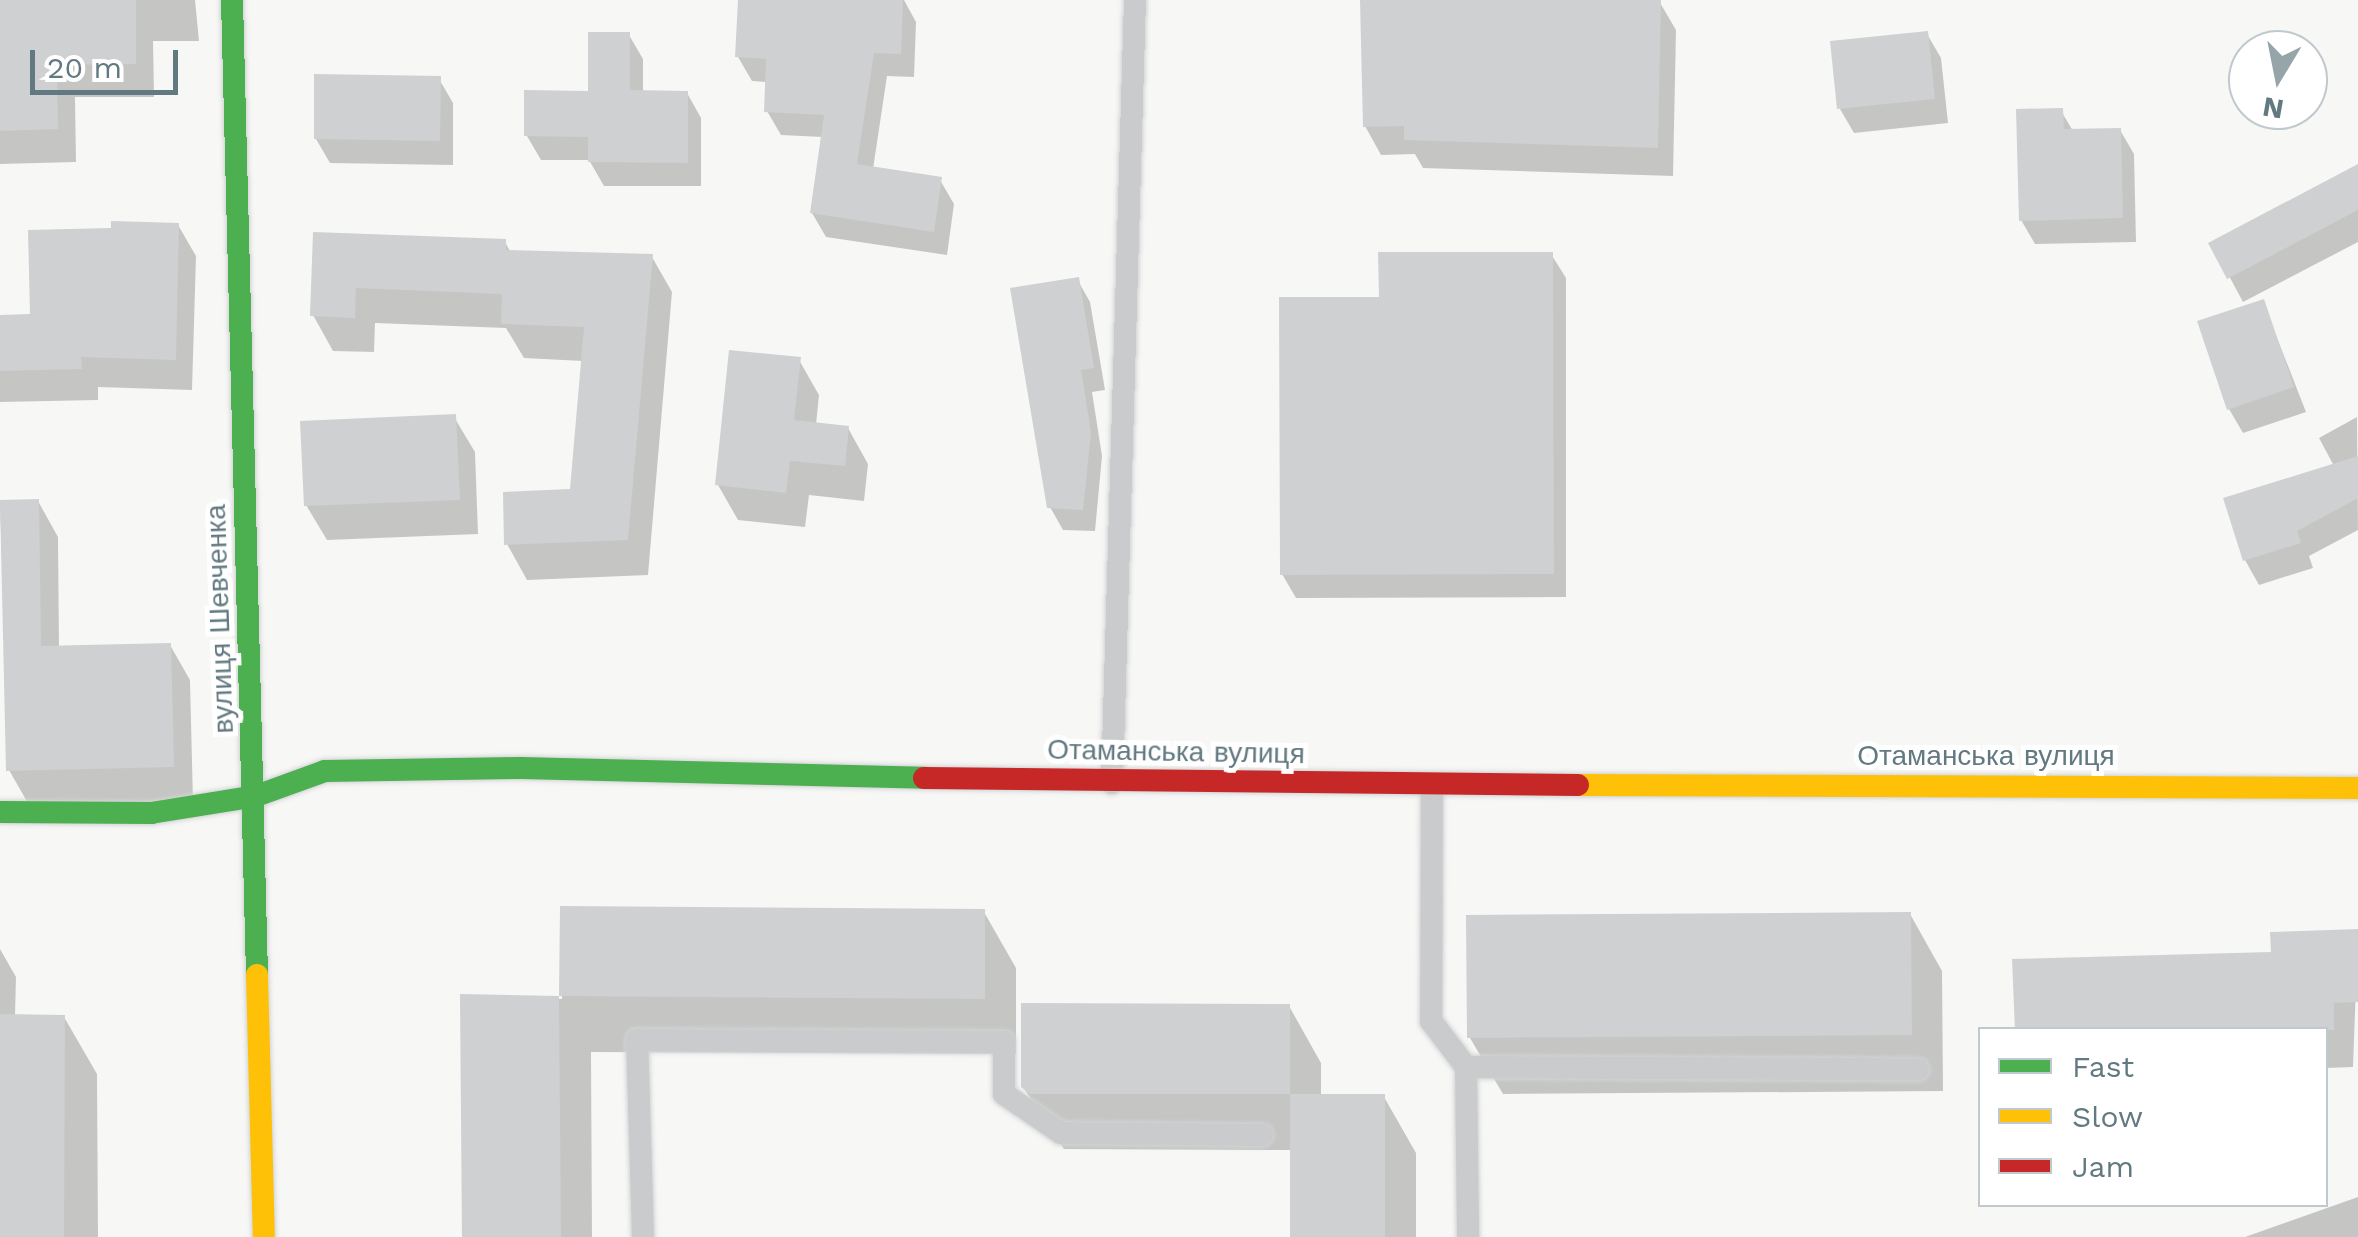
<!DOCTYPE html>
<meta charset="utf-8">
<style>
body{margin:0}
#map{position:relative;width:2358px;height:1237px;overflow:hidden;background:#f7f7f6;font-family:"Work Sans",sans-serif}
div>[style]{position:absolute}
.shadow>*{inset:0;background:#0003}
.building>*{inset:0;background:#ced0d1}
.roads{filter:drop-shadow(0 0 2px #d2d4d4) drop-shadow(0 0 2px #d2d4d4)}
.lane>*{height:22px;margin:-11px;padding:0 11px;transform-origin:11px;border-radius:11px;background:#c9cbcc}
.fast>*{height:22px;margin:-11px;padding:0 11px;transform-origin:11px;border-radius:11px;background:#4caf50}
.slow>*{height:22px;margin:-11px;padding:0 11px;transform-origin:11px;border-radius:11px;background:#ffc107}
.jam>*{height:22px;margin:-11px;padding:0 11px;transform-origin:11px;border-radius:11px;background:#c62828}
span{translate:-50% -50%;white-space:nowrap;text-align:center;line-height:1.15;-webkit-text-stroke:10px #fff;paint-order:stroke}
.street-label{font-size:28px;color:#627981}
.legend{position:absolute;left:1978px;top:1027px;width:350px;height:180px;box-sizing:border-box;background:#fff;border:2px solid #c0c9cd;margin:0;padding:12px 18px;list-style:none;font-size:30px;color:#627981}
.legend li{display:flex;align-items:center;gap:20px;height:50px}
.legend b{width:50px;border:2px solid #c0c9cd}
.north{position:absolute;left:2228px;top:30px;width:100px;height:100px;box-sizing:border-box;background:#fff;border:2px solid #c0c9cd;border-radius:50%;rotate:190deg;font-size:28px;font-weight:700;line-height:40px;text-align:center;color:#627981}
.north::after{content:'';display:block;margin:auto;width:35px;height:45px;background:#96a5aa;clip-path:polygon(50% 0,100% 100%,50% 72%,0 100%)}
.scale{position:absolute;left:30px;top:50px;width:148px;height:45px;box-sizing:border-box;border:5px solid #627981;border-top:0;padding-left:12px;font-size:30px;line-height:35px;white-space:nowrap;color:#627981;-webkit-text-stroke:8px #fff;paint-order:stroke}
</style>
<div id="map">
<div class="shadow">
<i style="clip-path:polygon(0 0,195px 0,199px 41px,153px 41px,154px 97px,75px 97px,76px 162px,0 164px)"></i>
<i style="clip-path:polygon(740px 0,904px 0,916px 22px,914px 77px,887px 76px,873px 169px,940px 180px,954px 204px,947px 255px,826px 237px,812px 213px,823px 137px,781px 135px,767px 111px,768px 82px,752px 81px,738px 57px)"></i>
<i style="clip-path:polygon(1362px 0,1659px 1px,1676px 30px,1673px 176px,1423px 168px,1415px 154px,1381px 155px,1365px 126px)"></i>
<i style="clip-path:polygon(1927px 34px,1941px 58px,1948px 123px,1854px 133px,1840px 109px)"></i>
<i style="clip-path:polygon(629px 35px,643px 59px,643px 93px,687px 93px,701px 118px,701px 186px,604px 186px,589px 160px,541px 160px,527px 136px,590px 93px)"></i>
<i style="clip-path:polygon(439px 79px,453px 103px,453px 165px,330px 163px,316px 139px)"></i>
<i style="clip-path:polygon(2061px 111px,2073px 131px,2120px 130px,2134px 154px,2136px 242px,2035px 244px,2021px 220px)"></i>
<i style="clip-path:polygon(2358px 178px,2358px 242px,2243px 302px,2212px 244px)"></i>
<i style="clip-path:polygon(178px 225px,196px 256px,192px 390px,98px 387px,98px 400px,0 402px,0 317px,32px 317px)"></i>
<i style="clip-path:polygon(316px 235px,505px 242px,511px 253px,652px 257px,672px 292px,648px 575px,527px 580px,507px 544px,572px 491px,583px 361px,524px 358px,506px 328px,375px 323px,374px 352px,333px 351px,313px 315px)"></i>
<i style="clip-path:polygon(1551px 254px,1566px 278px,1566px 597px,1296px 598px,1282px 574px)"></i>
<i style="clip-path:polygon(1077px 279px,1090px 302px,1105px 390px,1092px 392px,1102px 456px,1095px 531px,1063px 530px,1050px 507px)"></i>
<i style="clip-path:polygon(2263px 302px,2306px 412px,2243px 433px,2229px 409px)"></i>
<i style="clip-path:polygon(799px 360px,819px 395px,816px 425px,848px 428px,868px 464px,864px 501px,809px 495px,805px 527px,738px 520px,718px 485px)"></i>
<i style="clip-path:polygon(454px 417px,475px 452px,478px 534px,327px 540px,306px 505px)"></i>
<i style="clip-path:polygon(2357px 417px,2358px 530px,2309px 556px,2313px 568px,2259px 585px,2245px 560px,2334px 466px,2319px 438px)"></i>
<i style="clip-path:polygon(38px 501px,58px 537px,59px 648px,170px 645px,190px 680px,193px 802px,29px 805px,9px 770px,0 502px)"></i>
<i style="clip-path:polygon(562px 909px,984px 912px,1016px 968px,1016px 1054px,591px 1052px,592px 1237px,464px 1237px,462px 996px,562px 999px)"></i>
<i style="clip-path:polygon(1910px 914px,1942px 971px,1943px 1091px,1503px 1094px,1470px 1038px)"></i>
<i style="clip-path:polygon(2358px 932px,2353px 1067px,2326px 1068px,2326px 1030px,2274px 954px)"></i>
<i style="clip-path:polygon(0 949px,16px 977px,15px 1016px,64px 1017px,97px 1074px,98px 1237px,0 1237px)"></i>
<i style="clip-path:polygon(1289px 1006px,1321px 1063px,1321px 1097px,1384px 1097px,1416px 1153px,1416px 1237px,1292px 1237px,1292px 1150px,1064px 1149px,1023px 1087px)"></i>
<i style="clip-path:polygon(2358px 1197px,2358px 1237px,2245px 1237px)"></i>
</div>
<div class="building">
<i style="clip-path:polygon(0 0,136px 0,136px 64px,57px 65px,58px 129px,0 131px)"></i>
<i style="clip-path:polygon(738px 0,903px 0,901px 54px,874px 53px,857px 164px,942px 177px,934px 232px,810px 213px,824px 115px,764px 112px,766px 59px,735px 57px)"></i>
<i style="clip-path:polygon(1360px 0,1661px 0,1658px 148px,1404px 140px,1404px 126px,1363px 127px)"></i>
<i style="clip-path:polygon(1928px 31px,1935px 99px,1837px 109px,1830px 41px)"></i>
<i style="clip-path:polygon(588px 32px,630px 32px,630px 90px,688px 91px,688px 163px,588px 162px,588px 137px,524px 136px,524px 90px,588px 91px)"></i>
<i style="clip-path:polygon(314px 74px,441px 76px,440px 141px,314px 139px)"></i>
<i style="clip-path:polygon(2063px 108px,2064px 129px,2121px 128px,2123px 218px,2019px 221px,2016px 109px)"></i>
<i style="clip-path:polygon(2358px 164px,2358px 210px,2227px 279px,2208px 243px)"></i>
<i style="clip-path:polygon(111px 221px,179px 223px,176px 360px,81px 357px,82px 369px,0 371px,0 315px,30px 314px,28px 230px,111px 228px)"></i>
<i style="clip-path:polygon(313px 232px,506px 239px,506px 250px,653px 254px,628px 540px,504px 545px,503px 492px,570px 489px,584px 327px,501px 324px,502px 294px,356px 288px,355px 318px,310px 316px)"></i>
<i style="clip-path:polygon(1378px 252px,1553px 252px,1554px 574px,1280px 575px,1279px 297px,1379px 297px)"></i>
<i style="clip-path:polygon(1079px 277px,1094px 368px,1081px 370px,1091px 432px,1083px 510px,1047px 508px,1010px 288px)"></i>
<i style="clip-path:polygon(2264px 299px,2294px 387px,2227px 410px,2197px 321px)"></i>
<i style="clip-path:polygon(729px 350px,801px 357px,794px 420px,849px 426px,845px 466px,790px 461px,786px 493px,715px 485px)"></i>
<i style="clip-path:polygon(456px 414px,460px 500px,304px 506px,300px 421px)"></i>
<i style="clip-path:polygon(2358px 456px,2358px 498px,2297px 531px,2301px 543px,2243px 561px,2223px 498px)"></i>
<i style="clip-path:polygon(39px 499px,41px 646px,171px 643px,174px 767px,6px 771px,0 500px)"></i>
<i style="clip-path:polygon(560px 906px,985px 909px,985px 999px,559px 996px)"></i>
<i style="clip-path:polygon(1911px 912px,1912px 1035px,1467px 1038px,1466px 915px)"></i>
<i style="clip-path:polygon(2358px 929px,2358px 1002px,2334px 1003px,2334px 1030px,2015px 1030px,2012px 959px,2271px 952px,2270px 932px)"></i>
<i style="clip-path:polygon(460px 994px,559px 996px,561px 1237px,462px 1237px)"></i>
<i style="clip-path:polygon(1021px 1003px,1290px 1004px,1290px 1094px,1030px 1094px,1021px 1087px)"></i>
<i style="clip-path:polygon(0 1014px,65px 1015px,64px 1237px,0 1237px)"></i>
<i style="clip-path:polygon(1290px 1094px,1385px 1094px,1385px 1237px,1290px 1237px)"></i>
</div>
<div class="roads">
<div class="lane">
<i style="left:1112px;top:783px;width:783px;rotate:-88.32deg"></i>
<i style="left:1432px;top:784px;width:237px;rotate:90.2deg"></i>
<i style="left:1431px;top:1021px;width:58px;rotate:52.7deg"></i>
<i style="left:1466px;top:1067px;width:452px;rotate:0.3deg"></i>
<i style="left:1466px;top:1067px;width:170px;rotate:89.3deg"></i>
<i style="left:643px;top:1237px;width:197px;rotate:-91.7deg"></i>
<i style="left:637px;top:1040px;width:367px;rotate:0.3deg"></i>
<i style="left:1004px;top:1042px;width:52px;rotate:90deg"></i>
<i style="left:1004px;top:1094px;width:69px;rotate:34.4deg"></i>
<i style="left:1061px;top:1133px;width:201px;rotate:0.6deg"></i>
</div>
<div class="fast">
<i style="left:232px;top:0;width:975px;rotate:88.53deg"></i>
<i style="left:0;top:812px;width:151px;rotate:0.4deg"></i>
<i style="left:151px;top:813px;width:106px;rotate:-9.2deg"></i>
<i style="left:256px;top:796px;width:73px;rotate:-19.9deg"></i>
<i style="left:325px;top:771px;width:196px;rotate:-0.9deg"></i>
<i style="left:521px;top:768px;width:403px;rotate:1.4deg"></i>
</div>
<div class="slow">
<i style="left:1578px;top:785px;width:780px;rotate:0.22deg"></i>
<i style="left:257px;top:975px;width:262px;rotate:88.5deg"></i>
</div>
<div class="jam">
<i style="left:924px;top:778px;width:654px;rotate:0.61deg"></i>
</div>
</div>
<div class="street-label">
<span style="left:220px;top:619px;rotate:-92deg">вулиця Шевченка</span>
<span style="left:1176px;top:752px;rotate:1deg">Отаманська вулиця</span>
<span style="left:1986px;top:756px">Отаманська вулиця</span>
</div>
<ul class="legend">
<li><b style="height:12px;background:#4caf50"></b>Fast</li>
<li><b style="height:12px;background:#ffc107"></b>Slow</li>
<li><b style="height:12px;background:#c62828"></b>Jam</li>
</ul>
<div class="north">N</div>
<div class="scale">20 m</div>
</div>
